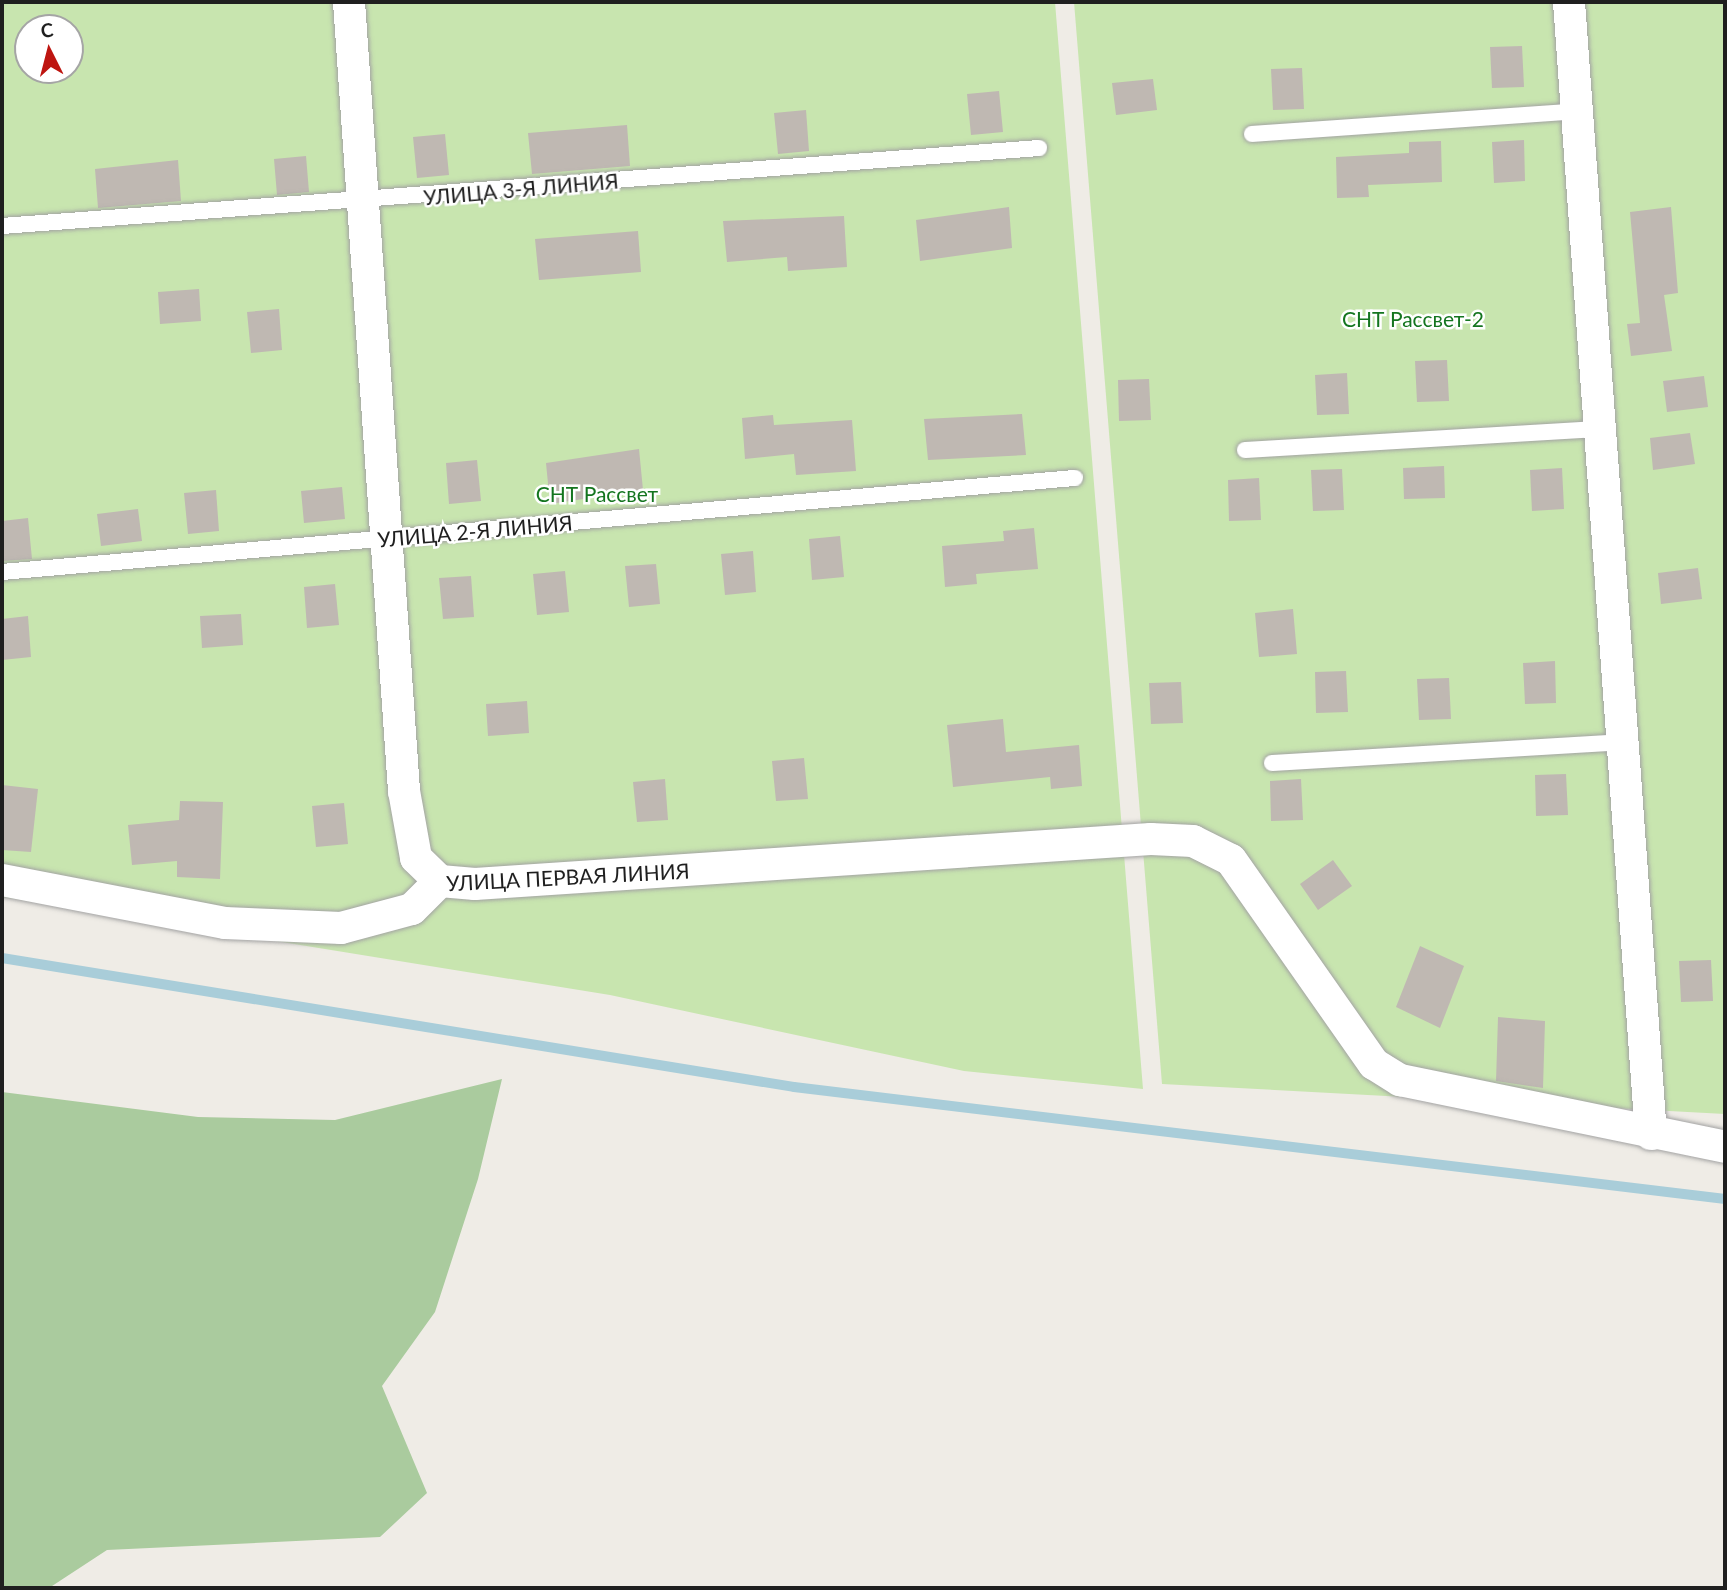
<!DOCTYPE html>
<meta charset="utf-8">
<style>
body{margin:0}
#map{position:relative;width:1727px;height:1590px;overflow:hidden;background:#efece6;font-family:Lato,sans-serif}
div>[style]{position:absolute}
.grass>*{inset:0;background:#c8e5af}
.forest>*{inset:0;background:#aacb9e}
.stream>*{height:10px;margin:-5px;padding:0 5px;transform-origin:5px;border-radius:5px;background:#a9cdd9}
.building>*{inset:0;background:#bfb8b2}
.roads{filter:drop-shadow(0 0 2px #a3a3a3) drop-shadow(0 0 2px #a3a3a3)}
.service>*{height:16px;margin:-8px;padding:0 8px;transform-origin:8px;border-radius:8px;background:#fff}
.minor>*{height:32px;margin:-16px;padding:0 16px;transform-origin:16px;border-radius:16px;background:#fff}
span{translate:-50% -50%;white-space:nowrap;text-align:center;line-height:1.15;-webkit-text-stroke:5px #fff;paint-order:stroke}
.street-label{font-size:21px;color:#1f1f1f}
.park-label{font-size:21px;color:#14751f}
.frame{position:absolute;inset:0;border:4px solid #1f1f1f;pointer-events:none}
.north{position:absolute;left:14px;top:14px;width:70px;height:70px;box-sizing:border-box;background:#fff;border:2px solid #a5a5a5;border-radius:50%;rotate:354deg;font-size:19px;font-weight:700;line-height:28px;text-align:center;color:#1f1f1f}
.north::after{content:'';display:block;margin:auto;width:24px;height:32px;background:#be1510;clip-path:polygon(50% 0,100% 100%,50% 72%,0 100%)}
</style>
<div id="map">
<div class="grass">
<i style="clip-path:polygon(evenodd,2px 2px,1055px 2px,1143px 1089px,964px 1071px,610px 995px,2px 897px,2px 2px,28px 28px,70px 28px,70px 70px,28px 70px,28px 28px)"></i>
<i style="clip-path:polygon(1074px 2px,1725px 2px,1725px 1114px,1162px 1084px)"></i>
</div>
<div class="forest">
<i style="clip-path:polygon(502px 1079px,478px 1179px,435px 1312px,382px 1386px,427px 1493px,380px 1537px,107px 1550px,49px 1588px,2px 1588px,2px 1092px,198px 1117px,335px 1120px)"></i>
</div>
<div class="stream">
<i style="left:2px;top:958px;width:802px;rotate:9.25deg"></i>
<i style="left:794px;top:1087px;width:938px;rotate:6.86deg"></i>
</div>
<div class="building">
<i style="clip-path:polygon(1522px 46px,1524px 87px,1492px 88px,1490px 47px)"></i>
<i style="clip-path:polygon(1302px 68px,1304px 109px,1273px 110px,1271px 69px)"></i>
<i style="clip-path:polygon(1153px 79px,1157px 110px,1116px 115px,1112px 83px)"></i>
<i style="clip-path:polygon(999px 91px,1003px 132px,971px 135px,967px 94px)"></i>
<i style="clip-path:polygon(806px 110px,809px 151px,778px 154px,774px 113px)"></i>
<i style="clip-path:polygon(627px 125px,630px 166px,532px 174px,528px 133px)"></i>
<i style="clip-path:polygon(445px 134px,449px 175px,417px 178px,413px 137px)"></i>
<i style="clip-path:polygon(1524px 140px,1525px 181px,1494px 183px,1492px 142px)"></i>
<i style="clip-path:polygon(1441px 141px,1442px 182px,1368px 185px,1369px 197px,1337px 198px,1336px 157px,1409px 153px,1409px 142px)"></i>
<i style="clip-path:polygon(306px 156px,309px 192px,277px 195px,274px 159px)"></i>
<i style="clip-path:polygon(178px 160px,181px 201px,98px 208px,95px 169px)"></i>
<i style="clip-path:polygon(1009px 207px,1012px 248px,920px 261px,916px 220px)"></i>
<i style="clip-path:polygon(1671px 207px,1678px 293px,1664px 295px,1672px 351px,1631px 356px,1627px 324px,1640px 323px,1630px 212px)"></i>
<i style="clip-path:polygon(844px 216px,847px 267px,788px 271px,787px 257px,727px 262px,723px 221px)"></i>
<i style="clip-path:polygon(638px 231px,641px 272px,539px 280px,535px 239px)"></i>
<i style="clip-path:polygon(199px 289px,201px 321px,160px 324px,158px 292px)"></i>
<i style="clip-path:polygon(279px 309px,282px 350px,251px 353px,247px 312px)"></i>
<i style="clip-path:polygon(1447px 360px,1449px 401px,1417px 402px,1415px 361px)"></i>
<i style="clip-path:polygon(1347px 373px,1349px 414px,1317px 415px,1315px 375px)"></i>
<i style="clip-path:polygon(1704px 376px,1708px 407px,1667px 412px,1663px 381px)"></i>
<i style="clip-path:polygon(1149px 379px,1151px 420px,1119px 421px,1118px 380px)"></i>
<i style="clip-path:polygon(1022px 414px,1026px 455px,928px 460px,924px 419px)"></i>
<i style="clip-path:polygon(773px 415px,774px 425px,852px 420px,856px 471px,796px 475px,794px 454px,745px 459px,742px 418px)"></i>
<i style="clip-path:polygon(1690px 433px,1695px 464px,1653px 470px,1650px 438px)"></i>
<i style="clip-path:polygon(639px 449px,643px 490px,550px 504px,546px 463px)"></i>
<i style="clip-path:polygon(477px 460px,481px 501px,449px 504px,446px 463px)"></i>
<i style="clip-path:polygon(1444px 466px,1445px 498px,1404px 499px,1403px 468px)"></i>
<i style="clip-path:polygon(1562px 468px,1564px 509px,1532px 511px,1530px 470px)"></i>
<i style="clip-path:polygon(1342px 469px,1344px 510px,1313px 511px,1311px 470px)"></i>
<i style="clip-path:polygon(1259px 478px,1261px 520px,1229px 521px,1228px 480px)"></i>
<i style="clip-path:polygon(342px 487px,345px 519px,304px 523px,301px 491px)"></i>
<i style="clip-path:polygon(216px 490px,219px 531px,188px 534px,184px 493px)"></i>
<i style="clip-path:polygon(138px 509px,142px 541px,101px 546px,97px 514px)"></i>
<i style="clip-path:polygon(28px 518px,32px 559px,2px 561px,2px 521px)"></i>
<i style="clip-path:polygon(1034px 528px,1038px 569px,976px 574px,977px 584px,945px 587px,942px 546px,1004px 541px,1003px 531px)"></i>
<i style="clip-path:polygon(840px 536px,844px 577px,812px 580px,809px 539px)"></i>
<i style="clip-path:polygon(753px 551px,756px 592px,725px 595px,721px 554px)"></i>
<i style="clip-path:polygon(656px 564px,660px 604px,629px 607px,625px 566px)"></i>
<i style="clip-path:polygon(1698px 568px,1702px 599px,1661px 604px,1658px 573px)"></i>
<i style="clip-path:polygon(565px 571px,569px 612px,537px 615px,533px 574px)"></i>
<i style="clip-path:polygon(471px 576px,474px 617px,443px 619px,439px 578px)"></i>
<i style="clip-path:polygon(335px 584px,339px 625px,307px 628px,304px 587px)"></i>
<i style="clip-path:polygon(1293px 609px,1297px 654px,1259px 657px,1255px 613px)"></i>
<i style="clip-path:polygon(241px 614px,243px 645px,202px 648px,200px 616px)"></i>
<i style="clip-path:polygon(28px 616px,31px 657px,2px 660px,2px 619px)"></i>
<i style="clip-path:polygon(1555px 661px,1556px 703px,1525px 704px,1523px 663px)"></i>
<i style="clip-path:polygon(1346px 671px,1348px 712px,1316px 713px,1315px 672px)"></i>
<i style="clip-path:polygon(1449px 678px,1451px 719px,1419px 720px,1417px 679px)"></i>
<i style="clip-path:polygon(1181px 682px,1183px 723px,1151px 724px,1149px 683px)"></i>
<i style="clip-path:polygon(527px 701px,529px 733px,488px 736px,486px 704px)"></i>
<i style="clip-path:polygon(1003px 719px,1006px 752px,1079px 745px,1082px 786px,1051px 789px,1050px 777px,953px 787px,947px 725px)"></i>
<i style="clip-path:polygon(804px 758px,808px 799px,776px 801px,772px 761px)"></i>
<i style="clip-path:polygon(1566px 774px,1568px 815px,1536px 816px,1535px 775px)"></i>
<i style="clip-path:polygon(665px 779px,668px 820px,637px 822px,633px 782px)"></i>
<i style="clip-path:polygon(1301px 779px,1303px 820px,1271px 821px,1270px 781px)"></i>
<i style="clip-path:polygon(2px 785px,38px 789px,31px 852px,2px 850px)"></i>
<i style="clip-path:polygon(180px 801px,223px 802px,220px 879px,177px 877px,177px 861px,132px 865px,128px 825px,179px 820px)"></i>
<i style="clip-path:polygon(344px 803px,348px 844px,316px 847px,312px 806px)"></i>
<i style="clip-path:polygon(1333px 860px,1352px 886px,1318px 910px,1300px 884px)"></i>
<i style="clip-path:polygon(1420px 946px,1464px 966px,1440px 1028px,1396px 1007px)"></i>
<i style="clip-path:polygon(1711px 960px,1713px 1001px,1681px 1002px,1679px 961px)"></i>
<i style="clip-path:polygon(1498px 1017px,1545px 1021px,1543px 1088px,1496px 1081px)"></i>
</div>
<div class="roads">
<div class="service">
<i style="left:1252px;top:134px;width:327px;rotate:-4deg"></i>
<i style="left:2px;top:226px;width:1040px;rotate:-4.3deg"></i>
<i style="left:1245px;top:450px;width:358px;rotate:-3.4deg"></i>
<i style="left:2px;top:572px;width:1077px;rotate:-5.01deg"></i>
<i style="left:1272px;top:763px;width:354px;rotate:-3.4deg"></i>
</div>
<div class="minor">
<i style="left:349px;top:2px;width:791px;rotate:86.01deg"></i>
<i style="left:404px;top:791px;width:68px;rotate:79.8deg"></i>
<i style="left:416px;top:858px;width:33px;rotate:44deg"></i>
<i style="left:1569px;top:2px;width:1135px;rotate:85.86deg"></i>
<i style="left:2px;top:880px;width:227px;rotate:10.9deg"></i>
<i style="left:225px;top:923px;width:116px;rotate:2.5deg"></i>
<i style="left:341px;top:928px;width:73px;rotate:-15deg"></i>
<i style="left:412px;top:909px;width:40px;rotate:-45deg"></i>
<i style="left:440px;top:881px;width:35px;rotate:5deg"></i>
<i style="left:475px;top:884px;width:677px;rotate:-3.81deg"></i>
<i style="left:1151px;top:839px;width:42px;rotate:2.7deg"></i>
<i style="left:1193px;top:841px;width:42px;rotate:26.6deg"></i>
<i style="left:1231px;top:860px;width:249px;rotate:55deg"></i>
<i style="left:1374px;top:1064px;width:31px;rotate:32deg"></i>
<i style="left:1400px;top:1080px;width:332px;rotate:11.6deg"></i>
</div>
</div>
<div class="street-label">
<span style="left:521px;top:189px;rotate:-5deg">УЛИЦА 3-Я ЛИНИЯ</span>
<span style="left:475px;top:531px;rotate:-5deg">УЛИЦА 2-Я ЛИНИЯ</span>
<span style="left:568px;top:877px;rotate:-3deg">УЛИЦА ПЕРВАЯ ЛИНИЯ</span>
</div>
<div class="park-label">
<span style="left:1413px;top:319px">СНТ Рассвет-2</span>
<span style="left:597px;top:494px">СНТ Рассвет</span>
</div>
<div class="frame"></div>
<div class="north">С</div>
</div>
